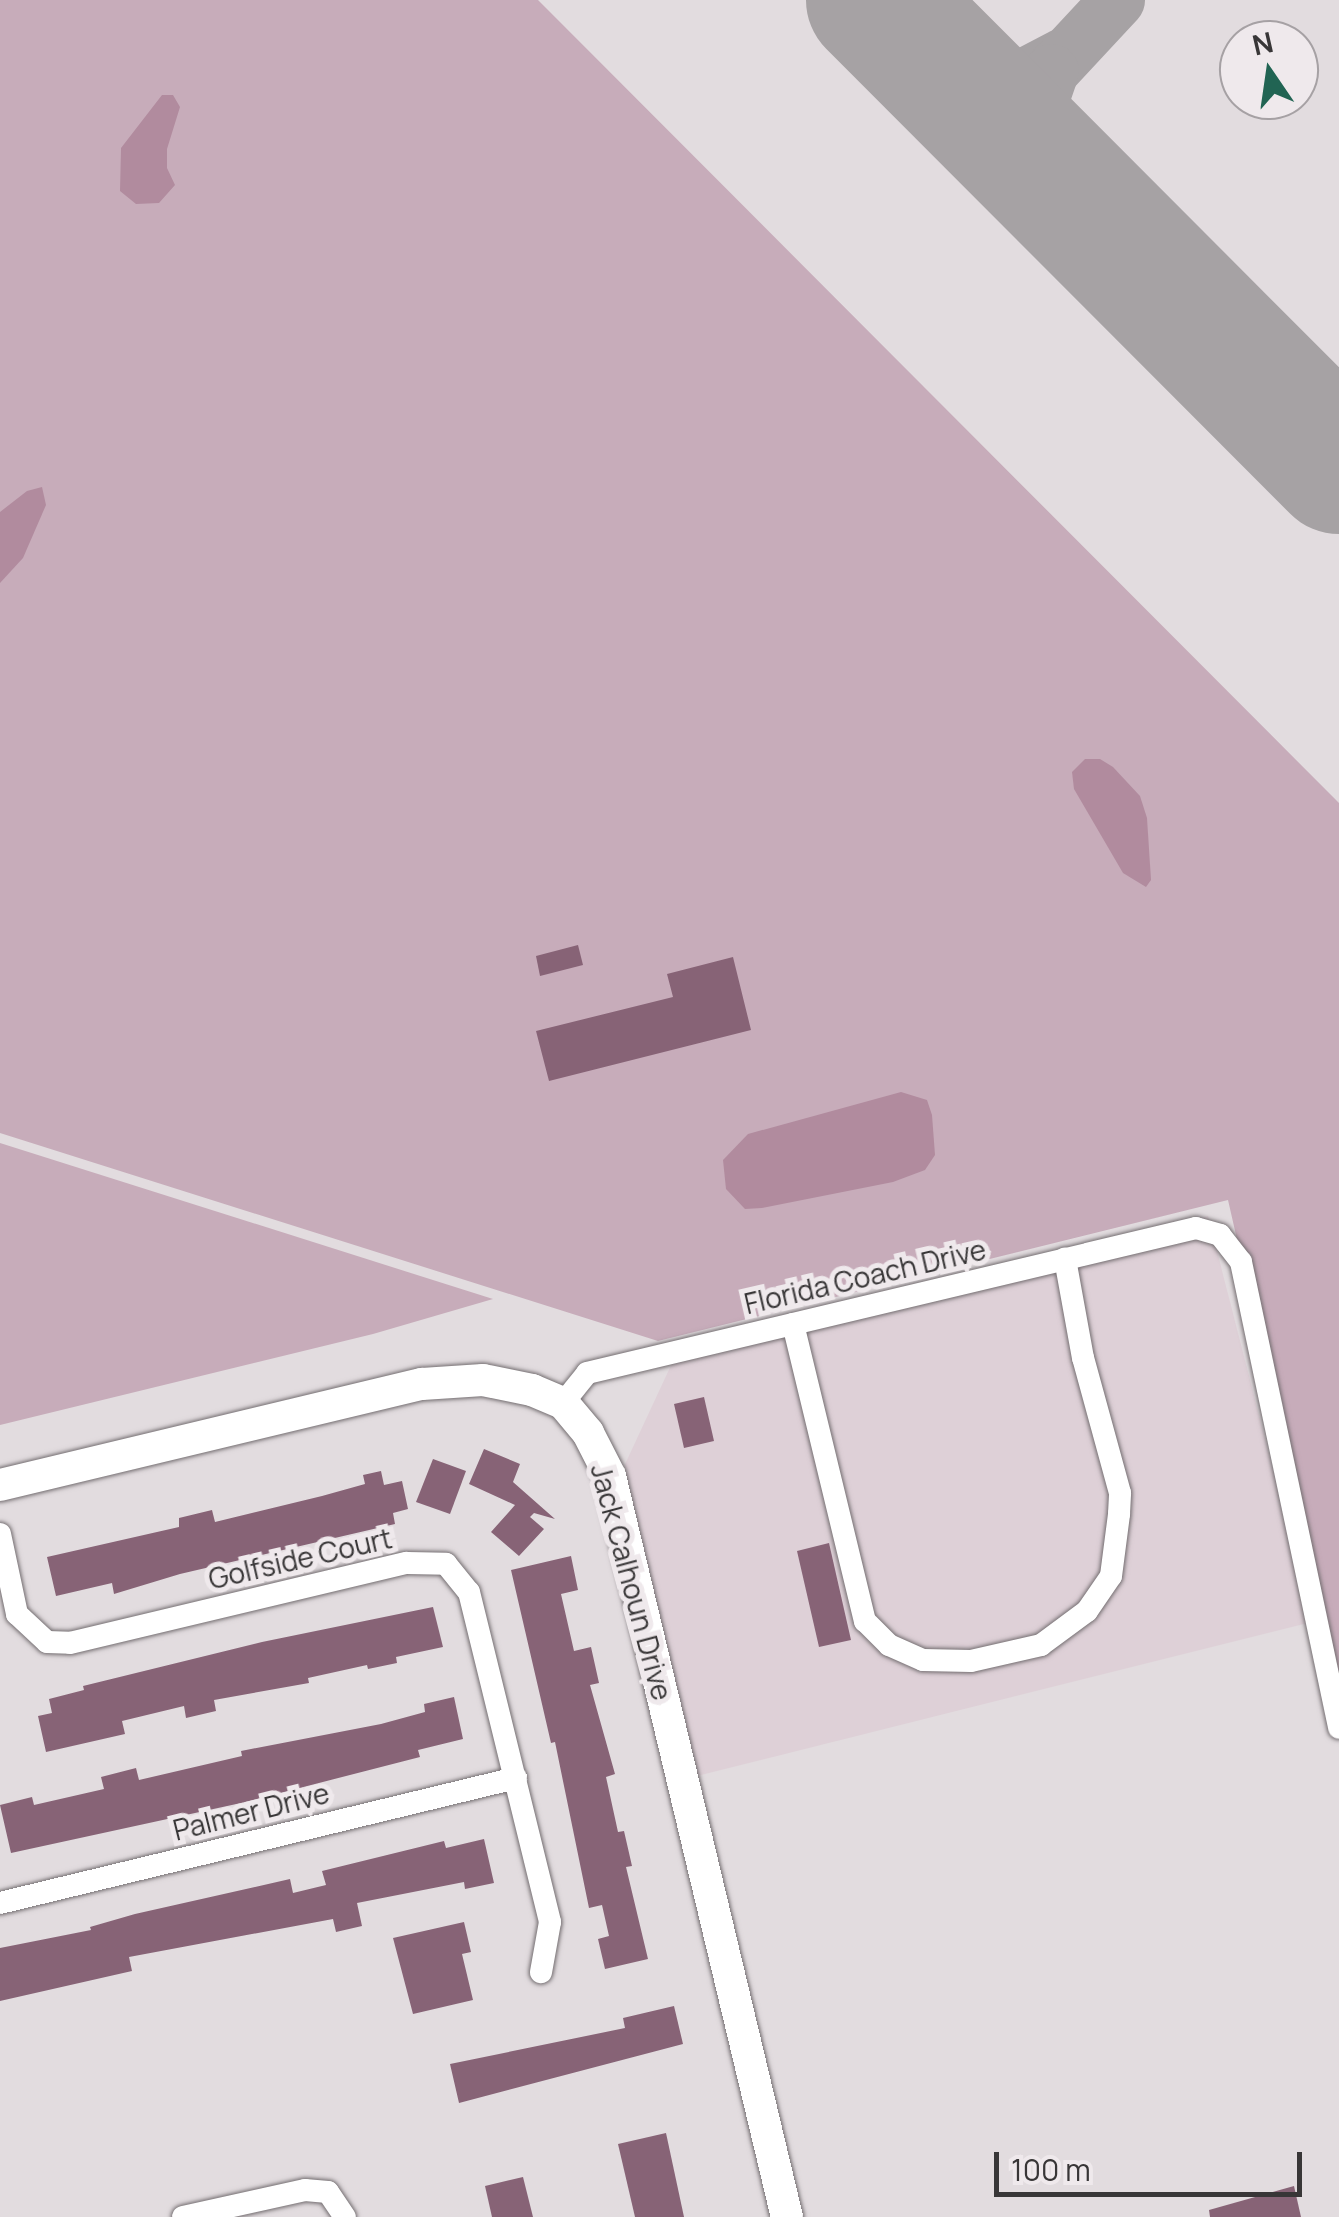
<!DOCTYPE html>
<style>
body{margin:0}
#map{position:relative;width:1339px;height:2217px;overflow:hidden;background:#e2dcdf;font-family:Manrope,sans-serif}
div>[style]{position:absolute}
.built>*{inset:0;background:#ded0d7}
.green>*{inset:0;background:#c7acba}
.water>*{inset:0;background:#b18b9e}
.taxiway>*{height:55px;margin:-27.5px;padding:0 27.5px;transform-origin:27.5px;border-radius:27.5px;background:#a6a2a4}
.runway>*{height:138px;margin:-69px;padding:0 69px;transform-origin:69px;border-radius:69px;background:#a6a2a4}
.building>*{inset:0;background:#876376}
.roads{filter:drop-shadow(0 0 2px #746e71) drop-shadow(0 0 2px #746e71)}
.street>*{height:22px;margin:-11px;padding:0 11px;transform-origin:11px;border-radius:11px;background:#fff}
.secondary>*{height:32px;margin:-16px;padding:0 16px;transform-origin:16px;border-radius:16px;background:#fff}
span{translate:-50% -50%;white-space:nowrap;text-align:center;line-height:1.15;-webkit-text-stroke:10px #efe9ec;paint-order:stroke}
.street-label{font-size:28px;color:#383637}
.north{position:absolute;left:1219px;top:20px;width:100px;height:100px;box-sizing:border-box;background:#efe9ec;border:2px solid #a6a1a4;border-radius:50%;rotate:347deg;font-size:28px;font-weight:700;line-height:40px;text-align:center;color:#383637}
.north::after{content:'';display:block;margin:auto;width:35px;height:45px;background:#216453;clip-path:polygon(50% 0,100% 100%,50% 72%,0 100%)}
.scale{position:absolute;left:994px;top:2152px;width:308px;height:45px;box-sizing:border-box;border:5px solid #383637;border-top:0;padding-left:12px;font-size:30px;line-height:35px;white-space:nowrap;color:#383637;-webkit-text-stroke:8px #efe9ec;paint-order:stroke}
</style>
<div id="map">
<div class="built">
<i style="clip-path:polygon(1208px 1216px,1312px 1622px,693px 1777px,620px 1475px,680px 1346px)"></i>
</div>
<div class="green">
<i style="clip-path:polygon(0 0,538px 0,1339px 803px,1339px 1686px,1228px 1200px,658px 1341px,0 1133px)"></i>
<i style="clip-path:polygon(0 1143px,493px 1299px,373px 1334px,0 1425px)"></i>
</div>
<div class="water">
<i style="clip-path:polygon(162px 95px,173px 95px,180px 107px,167px 149px,167px 168px,175px 185px,159px 203px,136px 204px,120px 191px,121px 148px)"></i>
<i style="clip-path:polygon(42px 487px,46px 505px,23px 558px,0 583px,0 512px,27px 491px)"></i>
<i style="clip-path:polygon(1085px 759px,1100px 759px,1113px 767px,1140px 796px,1147px 818px,1151px 880px,1146px 887px,1123px 873px,1074px 789px,1072px 772px)"></i>
<i style="clip-path:polygon(901px 1092px,927px 1100px,932px 1115px,935px 1155px,925px 1170px,893px 1182px,762px 1208px,745px 1209px,726px 1189px,723px 1160px,748px 1134px)"></i>
</div>
<div class="taxiway">
<i style="left:882px;top:0;width:88px;rotate:44.5deg"></i>
<i style="left:945px;top:62px;width:27px;rotate:27deg"></i>
<i style="left:969px;top:74px;width:19px;rotate:12deg"></i>
<i style="left:988px;top:78px;width:33px;rotate:-2deg"></i>
<i style="left:1021px;top:77px;width:47px;rotate:-27.6deg"></i>
<i style="left:1117px;top:0;width:97px;rotate:132.9deg"></i>
<i style="left:1051px;top:71px;width:37px;rotate:109deg"></i>
<i style="left:1039px;top:106px;width:34px;rotate:87deg"></i>
<i style="left:1041px;top:140px;width:49px;rotate:61.9deg"></i>
<i style="left:1064px;top:183px;width:190px;rotate:45.2deg"></i>
</div>
<div class="runway">
<i style="left:875px;top:0;width:657px;rotate:45.06deg"></i>
</div>
<div class="building">
<i style="clip-path:polygon(578px 945px,583px 965px,540px 976px,536px 956px)"></i>
<i style="clip-path:polygon(733px 957px,751px 1030px,549px 1081px,536px 1031px,673px 997px,667px 974px)"></i>
<i style="clip-path:polygon(704px 1397px,714px 1441px,684px 1448px,674px 1404px)"></i>
<i style="clip-path:polygon(484px 1449px,520px 1464px,513px 1482px,555px 1519px,534px 1513px,530px 1517px,544px 1529px,519px 1556px,491px 1532px,515px 1505px,469px 1484px)"></i>
<i style="clip-path:polygon(433px 1459px,466px 1471px,450px 1514px,416px 1502px)"></i>
<i style="clip-path:polygon(381px 1471px,384px 1485px,402px 1481px,408px 1509px,393px 1513px,395px 1524px,180px 1574px,114px 1594px,112px 1583px,56px 1596px,47px 1557px,179px 1527px,179px 1518px,212px 1510px,215px 1522px,322px 1496px,365px 1484px,363px 1475px)"></i>
<i style="clip-path:polygon(829px 1543px,851px 1640px,819px 1647px,797px 1551px)"></i>
<i style="clip-path:polygon(571px 1556px,578px 1590px,561px 1594px,574px 1651px,591px 1647px,599px 1683px,590px 1685px,615px 1774px,606px 1777px,618px 1832px,624px 1831px,632px 1866px,626px 1867px,648px 1959px,605px 1969px,598px 1939px,609px 1936px,602px 1905px,589px 1908px,555px 1742px,551px 1743px,511px 1570px)"></i>
<i style="clip-path:polygon(433px 1607px,443px 1647px,396px 1657px,397px 1663px,368px 1669px,367px 1665px,308px 1678px,309px 1683px,214px 1700px,216px 1711px,186px 1718px,184px 1706px,122px 1721px,125px 1734px,46px 1752px,38px 1716px,52px 1713px,49px 1699px,84px 1690px,83px 1686px,262px 1642px)"></i>
<i style="clip-path:polygon(454px 1697px,463px 1739px,418px 1750px,420px 1757px,241px 1803px,11px 1853px,0 1805px,32px 1797px,34px 1805px,104px 1789px,101px 1777px,136px 1768px,139px 1780px,242px 1756px,241px 1751px,381px 1724px,425px 1712px,424px 1704px)"></i>
<i style="clip-path:polygon(484px 1839px,494px 1883px,465px 1889px,464px 1882px,357px 1903px,362px 1926px,336px 1932px,333px 1919px,129px 1957px,132px 1971px,0 2001px,0 1948px,91px 1930px,90px 1927px,135px 1914px,290px 1879px,293px 1893px,326px 1885px,322px 1871px,444px 1841px,446px 1848px)"></i>
<i style="clip-path:polygon(464px 1922px,471px 1952px,462px 1954px,473px 2000px,413px 2014px,393px 1938px)"></i>
<i style="clip-path:polygon(674px 2006px,683px 2044px,459px 2103px,450px 2064px,625px 2028px,623px 2018px)"></i>
<i style="clip-path:polygon(666px 2133px,684px 2217px,635px 2217px,618px 2144px)"></i>
<i style="clip-path:polygon(523px 2177px,533px 2217px,492px 2217px,485px 2186px)"></i>
<i style="clip-path:polygon(1294px 2186px,1301px 2217px,1210px 2217px,1209px 2210px)"></i>
</div>
<div class="roads">
<div class="street">
<i style="left:793px;top:1324px;width:306px;rotate:76.4deg"></i>
<i style="left:865px;top:1621px;width:34px;rotate:45deg"></i>
<i style="left:889px;top:1645px;width:37px;rotate:24deg"></i>
<i style="left:923px;top:1660px;width:48px;rotate:1.2deg"></i>
<i style="left:971px;top:1661px;width:72px;rotate:-12.9deg"></i>
<i style="left:1041px;top:1645px;width:57px;rotate:-36.5deg"></i>
<i style="left:1087px;top:1611px;width:42px;rotate:-55.6deg"></i>
<i style="left:1111px;top:1576px;width:63px;rotate:-82.6deg"></i>
<i style="left:1119px;top:1514px;width:21px;rotate:-87deg"></i>
<i style="left:1120px;top:1493px;width:140px;rotate:-105.3deg"></i>
<i style="left:1083px;top:1358px;width:101px;rotate:-100.3deg"></i>
<i style="left:563px;top:1403px;width:38px;rotate:-51deg"></i>
<i style="left:587px;top:1373px;width:626px;rotate:-13.39deg"></i>
<i style="left:1196px;top:1228px;width:25px;rotate:16deg"></i>
<i style="left:1220px;top:1235px;width:34px;rotate:52deg"></i>
<i style="left:1241px;top:1262px;width:476px;rotate:78.1deg"></i>
<i style="left:0;top:1534px;width:82px;rotate:78deg"></i>
<i style="left:17px;top:1614px;width:41px;rotate:43deg"></i>
<i style="left:47px;top:1642px;width:23px;rotate:2deg"></i>
<i style="left:70px;top:1643px;width:346px;rotate:-13.4deg"></i>
<i style="left:407px;top:1563px;width:39px;rotate:1deg"></i>
<i style="left:446px;top:1564px;width:36px;rotate:51deg"></i>
<i style="left:469px;top:1592px;width:340px;rotate:76.2deg"></i>
<i style="left:550px;top:1922px;width:51px;rotate:100.2deg"></i>
<i style="left:0;top:1903px;width:531px;rotate:-13.62deg"></i>
<i style="left:183px;top:2217px;width:125px;rotate:-12.5deg"></i>
<i style="left:305px;top:2190px;width:23px;rotate:5deg"></i>
<i style="left:328px;top:2192px;width:30px;rotate:56deg"></i>
</div>
<div class="secondary">
<i style="left:0;top:1485px;width:434px;rotate:-13.5deg"></i>
<i style="left:422px;top:1384px;width:61px;rotate:-3.8deg"></i>
<i style="left:483px;top:1380px;width:50px;rotate:11.5deg"></i>
<i style="left:532px;top:1390px;width:34px;rotate:23deg"></i>
<i style="left:563px;top:1403px;width:39px;rotate:50deg"></i>
<i style="left:588px;top:1433px;width:48px;rotate:62.9deg"></i>
<i style="left:610px;top:1476px;width:762px;rotate:76.57deg"></i>
</div>
</div>
<div class="street-label">
<span style="left:865px;top:1276px;rotate:-13deg">Florida Coach Drive</span>
<span style="left:300px;top:1558px;rotate:-13deg">Golfside Court</span>
<span style="left:632px;top:1582px;rotate:75deg">Jack Calhoun Drive</span>
<span style="left:251px;top:1811px;rotate:-14deg">Palmer Drive</span>
</div>
<div class="north">N</div>
<div class="scale">100 m</div>
</div>
